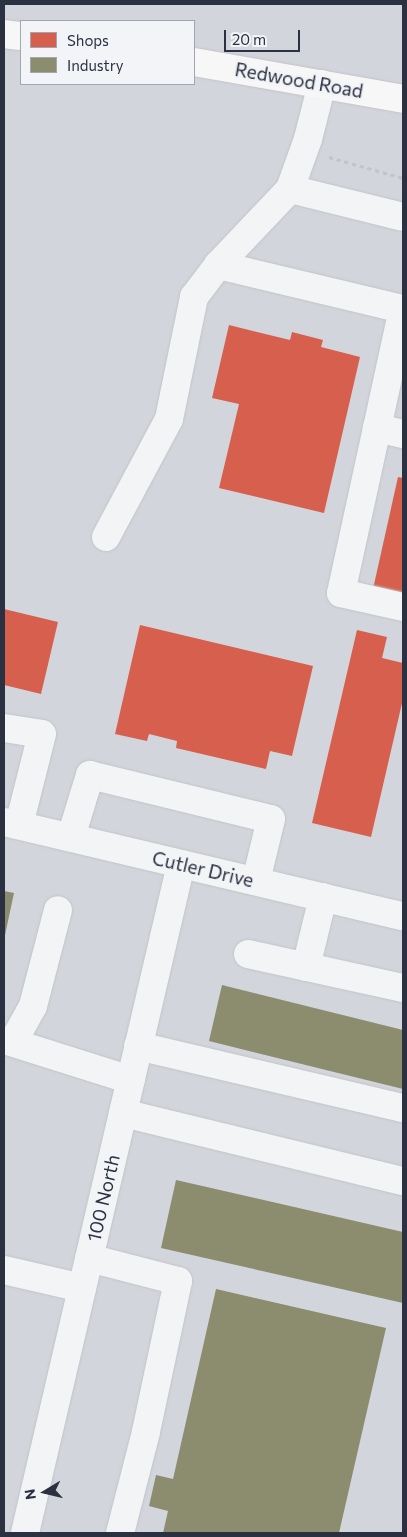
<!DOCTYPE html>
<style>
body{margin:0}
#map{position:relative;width:407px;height:1537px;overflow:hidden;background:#e4e6e9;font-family:Commissioner,sans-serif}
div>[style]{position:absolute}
.built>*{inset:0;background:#d3d5dc}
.shops>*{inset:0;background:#d6604d}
.industry>*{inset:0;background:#8c8c6e}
.path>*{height:3px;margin-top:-1.5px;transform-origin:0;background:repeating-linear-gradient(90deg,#c3c4c9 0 4px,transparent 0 8px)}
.roads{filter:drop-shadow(0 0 1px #c2c4c7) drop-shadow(0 0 1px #c2c4c7)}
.minor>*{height:28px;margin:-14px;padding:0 14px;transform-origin:14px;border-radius:14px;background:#f3f4f6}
.major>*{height:28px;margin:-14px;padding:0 14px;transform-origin:14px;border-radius:14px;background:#f7f7f7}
span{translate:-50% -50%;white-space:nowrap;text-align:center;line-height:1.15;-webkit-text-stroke:5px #f2f4f7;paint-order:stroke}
.street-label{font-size:19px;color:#2b3141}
.frame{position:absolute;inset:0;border:5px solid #2b3141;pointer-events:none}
.legend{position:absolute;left:20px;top:20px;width:175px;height:65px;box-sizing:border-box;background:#f2f4f7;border:1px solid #a2a6ae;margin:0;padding:6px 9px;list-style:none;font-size:15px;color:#2b3141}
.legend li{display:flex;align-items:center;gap:10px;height:25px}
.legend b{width:25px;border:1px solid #a2a6ae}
.north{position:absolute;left:20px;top:1467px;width:50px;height:50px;-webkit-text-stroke:4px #f2f4f7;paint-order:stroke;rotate:261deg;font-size:14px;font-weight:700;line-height:20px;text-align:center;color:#2b3141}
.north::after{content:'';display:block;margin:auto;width:18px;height:22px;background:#2b3141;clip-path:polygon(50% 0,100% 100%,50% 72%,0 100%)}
.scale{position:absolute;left:224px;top:30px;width:76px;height:22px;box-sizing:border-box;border:2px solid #2b3141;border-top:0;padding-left:6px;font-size:15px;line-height:18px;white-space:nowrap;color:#2b3141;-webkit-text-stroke:4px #f2f4f7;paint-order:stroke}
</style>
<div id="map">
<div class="built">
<i style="clip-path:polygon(evenodd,4px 4px,403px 4px,403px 1533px,4px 1533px,4px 4px,21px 21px,194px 21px,194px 84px,21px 84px,21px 21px)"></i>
</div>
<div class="shops">
<i style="clip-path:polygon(229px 325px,290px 340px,292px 332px,323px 340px,321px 347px,360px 357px,324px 513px,219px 488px,239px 404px,212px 398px)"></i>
<i style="clip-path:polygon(398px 477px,403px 478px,403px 596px,373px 589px)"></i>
<i style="clip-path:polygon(4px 609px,58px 622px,41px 694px,4px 685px)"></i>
<i style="clip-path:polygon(140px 625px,313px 666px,292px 756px,270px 751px,266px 769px,176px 748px,177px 741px,149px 734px,147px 741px,115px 734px)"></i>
<i style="clip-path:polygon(357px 630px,387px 637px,382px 658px,403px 663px,403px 699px,371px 837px,312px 823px)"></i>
</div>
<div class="industry">
<i style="clip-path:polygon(4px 891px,14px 893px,5px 935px,4px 935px)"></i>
<i style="clip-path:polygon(222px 985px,403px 1030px,403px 1089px,209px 1041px)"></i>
<i style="clip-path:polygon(176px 1180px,403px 1232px,403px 1303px,161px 1248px)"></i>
<i style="clip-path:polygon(216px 1289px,386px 1328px,339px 1533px,163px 1533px,168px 1511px,149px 1506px,156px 1475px,173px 1479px)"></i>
</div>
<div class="path">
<i style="left:329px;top:157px;width:77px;rotate:15.8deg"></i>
</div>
<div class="roads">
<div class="minor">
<i style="left:322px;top:84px;width:57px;rotate:104.3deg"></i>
<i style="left:308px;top:139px;width:53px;rotate:109.8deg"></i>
<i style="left:290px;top:189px;width:116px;rotate:13.9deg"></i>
<i style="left:218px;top:265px;width:190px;rotate:13.4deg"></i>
<i style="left:377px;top:428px;width:122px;rotate:-77.7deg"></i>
<i style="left:403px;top:434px;width:27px;rotate:-167deg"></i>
<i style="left:377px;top:428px;width:169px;rotate:102.3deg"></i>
<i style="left:341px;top:593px;width:64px;rotate:12.7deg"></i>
<i style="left:106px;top:537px;width:134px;rotate:-61.9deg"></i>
<i style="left:169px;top:419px;width:125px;rotate:-78.4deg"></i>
<i style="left:194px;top:297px;width:40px;rotate:-53deg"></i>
<i style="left:218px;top:265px;width:105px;rotate:-46.5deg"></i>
<i style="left:4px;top:728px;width:38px;rotate:9deg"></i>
<i style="left:42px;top:734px;width:94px;rotate:104.2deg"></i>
<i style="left:4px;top:822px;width:410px;rotate:13.3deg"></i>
<i style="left:71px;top:837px;width:65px;rotate:-73deg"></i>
<i style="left:90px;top:775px;width:186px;rotate:13.7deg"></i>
<i style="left:271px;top:819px;width:64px;rotate:103.6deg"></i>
<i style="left:248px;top:954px;width:159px;rotate:12.4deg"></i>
<i style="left:306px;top:967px;width:72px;rotate:-76.3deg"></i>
<i style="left:4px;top:1040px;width:133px;rotate:17.5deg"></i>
<i style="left:13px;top:1042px;width:41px;rotate:-60.9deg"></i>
<i style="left:33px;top:1006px;width:99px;rotate:-75.4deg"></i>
<i style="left:138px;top:1046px;width:272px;rotate:13.2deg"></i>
<i style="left:123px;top:1113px;width:288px;rotate:13.7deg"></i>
<i style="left:89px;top:1258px;width:92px;rotate:14.5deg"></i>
<i style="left:178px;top:1281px;width:154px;rotate:102deg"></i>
<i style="left:146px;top:1432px;width:104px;rotate:104.4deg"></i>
<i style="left:4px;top:1270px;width:80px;rotate:13deg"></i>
<i style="left:25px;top:1533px;width:687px;rotate:-76.87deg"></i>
</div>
<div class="major">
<i style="left:4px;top:34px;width:17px;rotate:7deg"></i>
<i style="left:194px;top:62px;width:212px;rotate:10deg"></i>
</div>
</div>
<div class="street-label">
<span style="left:299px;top:80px;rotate:10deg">Redwood Road</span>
<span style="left:203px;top:869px;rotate:13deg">Cutler Drive</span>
<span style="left:103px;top:1198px;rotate:-77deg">100 North</span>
</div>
<div class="frame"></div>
<ul class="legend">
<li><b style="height:14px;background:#d6604d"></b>Shops</li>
<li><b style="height:14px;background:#8c8c6e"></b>Industry</li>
</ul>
<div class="north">N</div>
<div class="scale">20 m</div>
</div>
